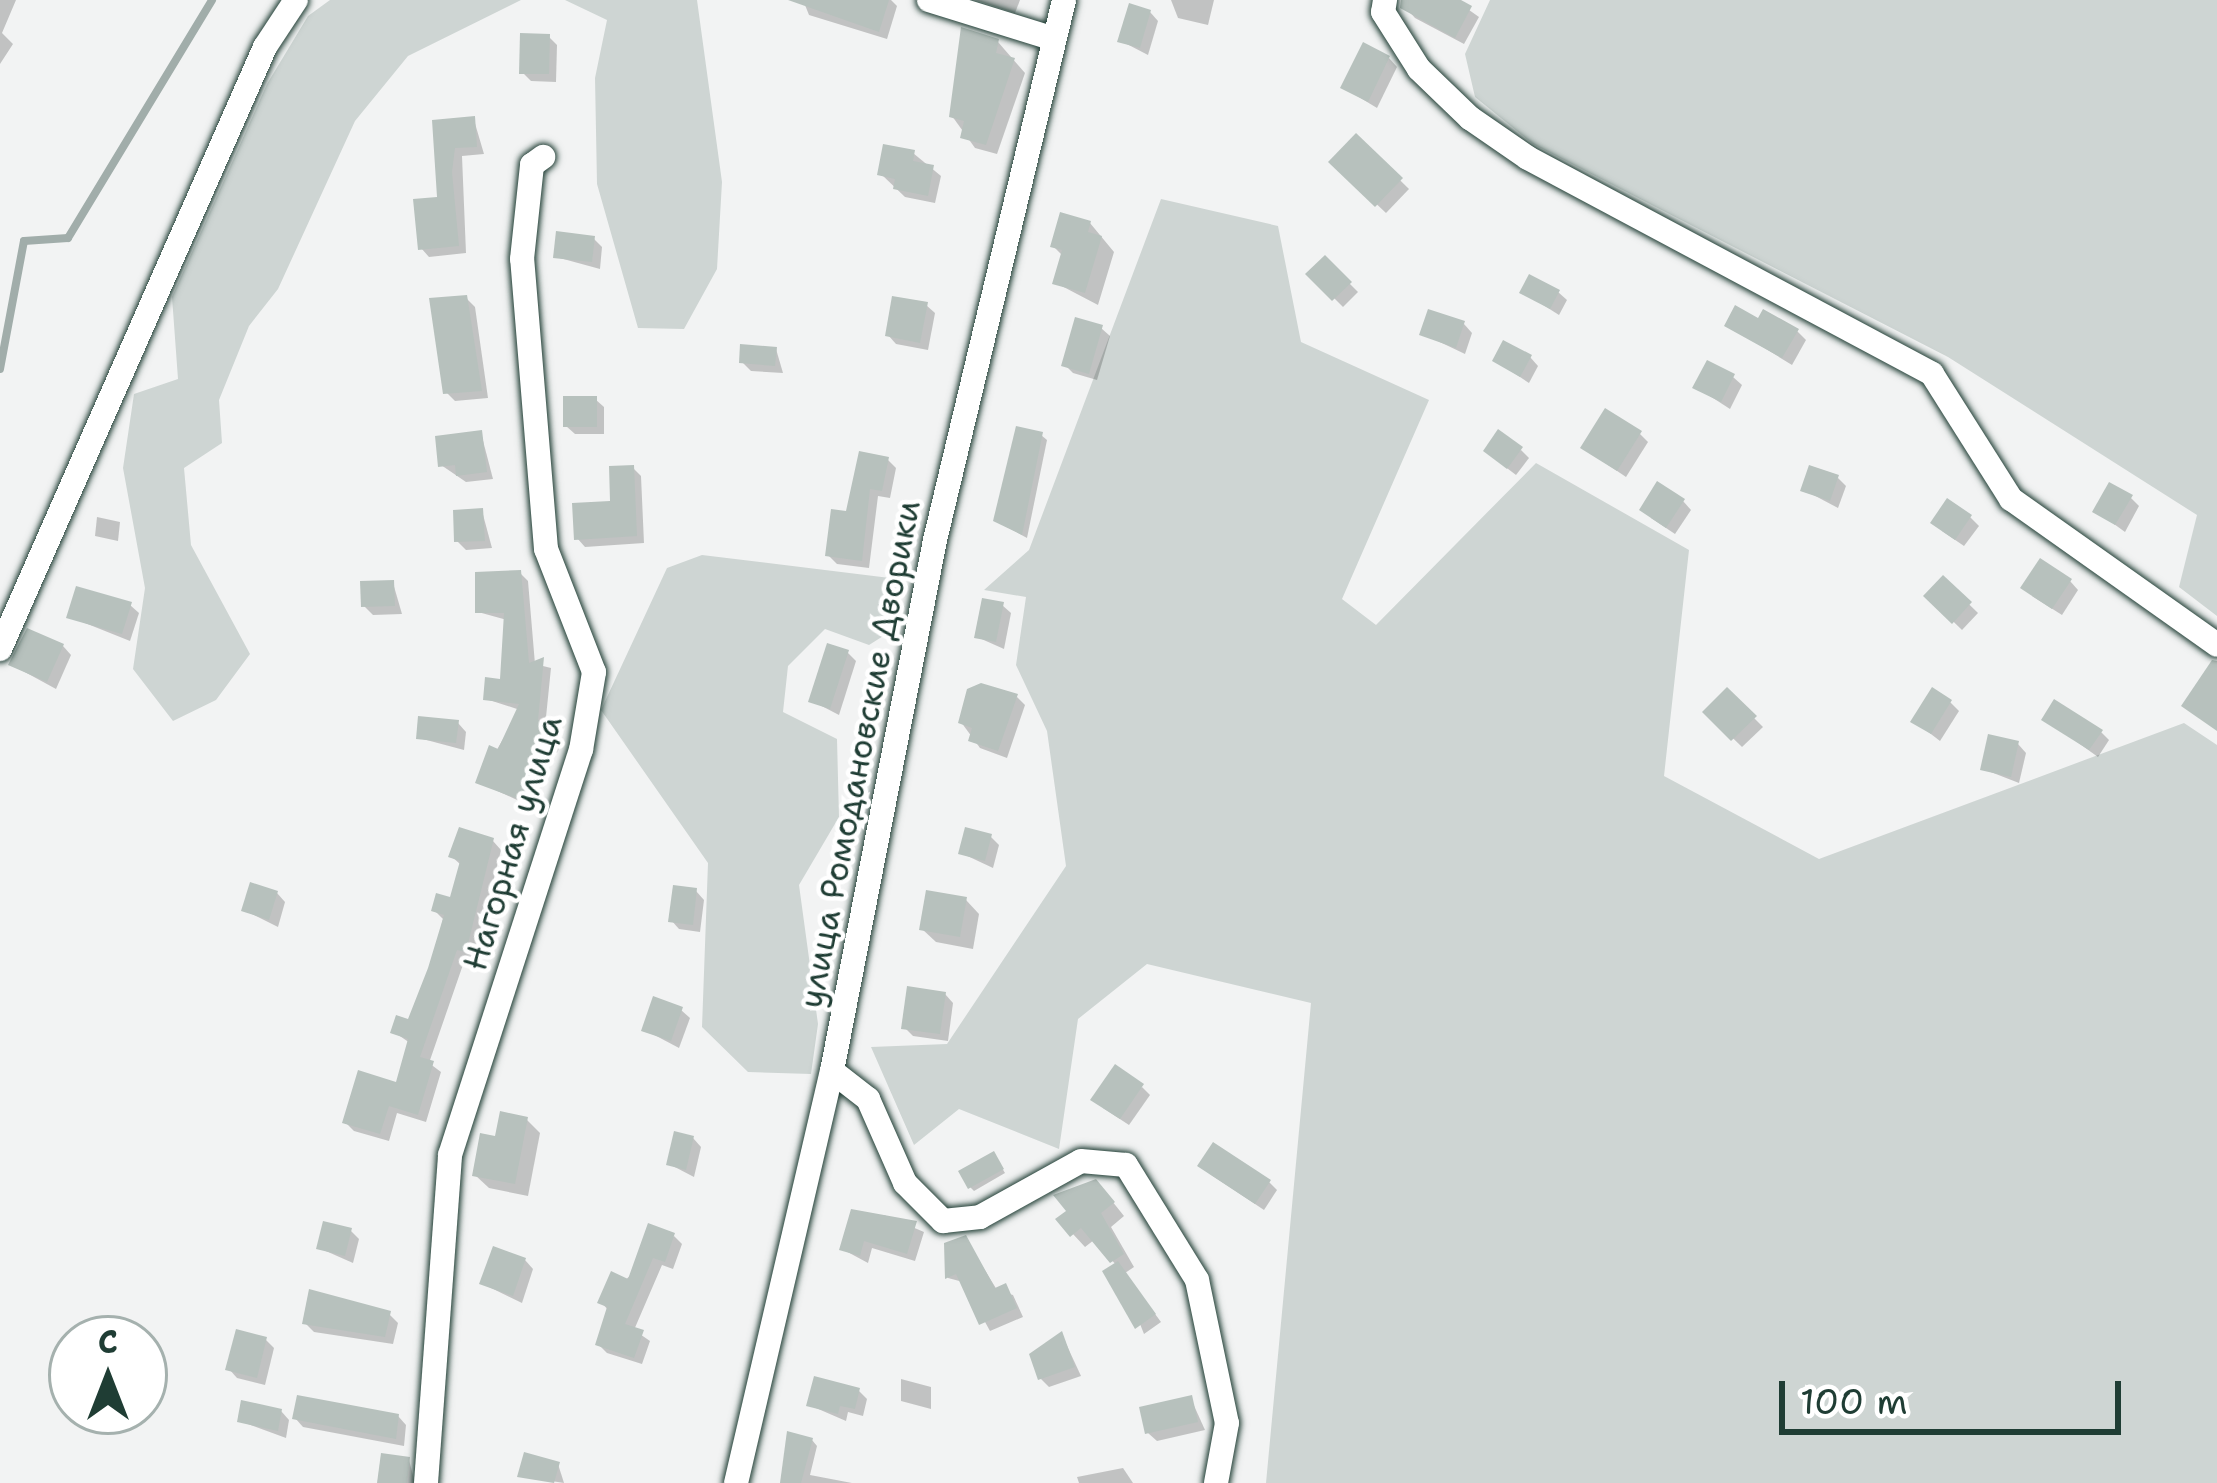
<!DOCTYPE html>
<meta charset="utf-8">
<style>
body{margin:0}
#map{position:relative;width:2217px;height:1483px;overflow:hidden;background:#f2f3f3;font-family:"Shantell Sans",sans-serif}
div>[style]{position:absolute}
.green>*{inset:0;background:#ced5d3}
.shadow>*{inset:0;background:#0003}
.stream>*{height:8px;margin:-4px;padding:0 4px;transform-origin:4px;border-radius:4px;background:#a1adaa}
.building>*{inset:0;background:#b7c1bd}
.roads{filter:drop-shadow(0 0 3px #1f3d34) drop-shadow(0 0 3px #1f3d34)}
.minor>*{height:24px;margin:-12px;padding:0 12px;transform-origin:12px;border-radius:12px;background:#fff}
span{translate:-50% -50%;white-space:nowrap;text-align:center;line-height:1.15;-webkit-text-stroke:9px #fff;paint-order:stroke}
.street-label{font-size:33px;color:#1f3d34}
.north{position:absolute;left:48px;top:1315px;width:120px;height:120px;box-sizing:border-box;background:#fff;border:3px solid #a5b1ae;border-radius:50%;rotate:0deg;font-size:33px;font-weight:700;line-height:48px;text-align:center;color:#1f3d34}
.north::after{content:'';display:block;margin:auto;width:42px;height:54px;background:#1f3d34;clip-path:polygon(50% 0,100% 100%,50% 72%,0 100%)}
.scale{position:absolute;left:1779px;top:1381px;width:342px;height:54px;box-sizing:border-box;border:6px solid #1f3d34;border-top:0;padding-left:15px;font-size:36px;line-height:42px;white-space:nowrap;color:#1f3d34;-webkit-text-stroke:9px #fff;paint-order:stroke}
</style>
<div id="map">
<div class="green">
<i style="clip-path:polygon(330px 0,521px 0,408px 56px,355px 121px,278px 289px,249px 326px,219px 400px,222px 443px,184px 468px,191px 545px,250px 654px,216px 700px,173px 721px,133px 669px,145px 588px,123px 468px,134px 394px,178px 379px,172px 297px,267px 84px,308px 16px)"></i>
<i style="clip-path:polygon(565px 0,697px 0,722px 182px,717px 269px,684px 329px,638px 328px,597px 184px,595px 78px,607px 20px)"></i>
<i style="clip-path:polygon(1490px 0,2217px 0,2217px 616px,2179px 587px,2197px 515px,1948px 357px,1533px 144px,1475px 97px,1465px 54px)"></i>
<i style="clip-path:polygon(1161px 199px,1278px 226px,1301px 342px,1429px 400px,1342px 599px,1376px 625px,1536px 463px,1689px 550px,1664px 776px,1819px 859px,2184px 723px,2217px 745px,2217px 1483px,1266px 1483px,1311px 1003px,1147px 964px,1078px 1019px,1059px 1149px,959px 1109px,914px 1145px,871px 1047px,947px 1044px,1066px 866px,1047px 731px,1016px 665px,1026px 597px,984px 590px,1029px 550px)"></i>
<i style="clip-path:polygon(702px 555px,898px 579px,896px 628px,869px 645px,825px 629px,788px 666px,783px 712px,837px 739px,839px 817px,799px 885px,818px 1024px,811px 1074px,748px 1072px,702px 1027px,708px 863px,601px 710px,667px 568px)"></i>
</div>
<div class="shadow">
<i style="clip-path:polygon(0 0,16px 0,2px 33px,13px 44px,0 64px)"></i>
<i style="clip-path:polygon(803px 0,891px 0,897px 6px,887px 39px,809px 15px)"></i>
<i style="clip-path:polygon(975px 0,1020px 0,1015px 13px)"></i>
<i style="clip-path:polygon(1171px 0,1214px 0,1208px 25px,1178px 18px)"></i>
<i style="clip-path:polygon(1412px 0,1455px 0,1479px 17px,1464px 44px,1415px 18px,1407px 9px)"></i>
<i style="clip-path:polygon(1150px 12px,1158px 21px,1148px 55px,1121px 41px)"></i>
<i style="clip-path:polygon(963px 31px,998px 42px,1025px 73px,997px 154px,975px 148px,952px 116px)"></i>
<i style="clip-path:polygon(549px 37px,557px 45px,556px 82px,531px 81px,522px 72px)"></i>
<i style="clip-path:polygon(1389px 58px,1397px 67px,1377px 108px,1344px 88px)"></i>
<i style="clip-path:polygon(474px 120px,484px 154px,462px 156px,466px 253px,429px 257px,421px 248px,440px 200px,435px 122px)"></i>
<i style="clip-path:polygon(1356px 137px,1409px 189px,1386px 213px,1332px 162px)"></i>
<i style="clip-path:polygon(913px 153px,941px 176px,935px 203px,905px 197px,881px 174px)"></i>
<i style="clip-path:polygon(1090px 223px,1114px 252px,1098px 305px,1056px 283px,1063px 256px,1053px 246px)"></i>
<i style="clip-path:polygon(593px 238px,602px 247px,600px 269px,556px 257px)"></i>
<i style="clip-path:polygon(1325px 259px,1358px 292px,1343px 307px,1310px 274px)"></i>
<i style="clip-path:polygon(1523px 292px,1558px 292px,1567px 300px,1559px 315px)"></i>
<i style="clip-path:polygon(466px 298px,475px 307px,488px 398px,455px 401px,446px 392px,432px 301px)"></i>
<i style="clip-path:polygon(926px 305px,935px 313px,928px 350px,896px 344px,888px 335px)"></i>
<i style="clip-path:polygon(1464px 324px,1472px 333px,1465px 354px,1423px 334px)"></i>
<i style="clip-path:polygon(1727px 325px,1797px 331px,1806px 340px,1792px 365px)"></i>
<i style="clip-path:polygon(1101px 328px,1110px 336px,1097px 380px,1073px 373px,1065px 365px)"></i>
<i style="clip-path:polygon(776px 349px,783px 373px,751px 371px,742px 362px)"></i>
<i style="clip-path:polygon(1530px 357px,1538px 366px,1529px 383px,1496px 361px)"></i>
<i style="clip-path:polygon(1733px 377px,1742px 385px,1730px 409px,1696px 387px)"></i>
<i style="clip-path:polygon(595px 399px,604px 407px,604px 434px,575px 434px,566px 426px)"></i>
<i style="clip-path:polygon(481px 433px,493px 479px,466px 482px,441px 465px)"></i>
<i style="clip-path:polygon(1640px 434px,1648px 442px,1626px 477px,1583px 448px)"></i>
<i style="clip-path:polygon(1041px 435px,1047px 440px,1027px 538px,996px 521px)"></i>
<i style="clip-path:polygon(1521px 450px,1529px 458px,1516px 475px,1495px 459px)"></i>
<i style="clip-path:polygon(888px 460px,896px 468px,890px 498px,878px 496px,869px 568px,837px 564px,828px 555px,848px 514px)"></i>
<i style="clip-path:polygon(633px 468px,641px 476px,644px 543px,585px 547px,577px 538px,613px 504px)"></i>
<i style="clip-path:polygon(1838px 478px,1846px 486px,1838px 508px,1804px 490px)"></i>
<i style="clip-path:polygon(2131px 498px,2139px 506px,2125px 532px,2096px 511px)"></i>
<i style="clip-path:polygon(1683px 501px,1691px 510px,1675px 534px,1651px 518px)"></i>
<i style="clip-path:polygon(482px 511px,492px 548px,466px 550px,457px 541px)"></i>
<i style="clip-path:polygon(97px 517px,120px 522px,118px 541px,95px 536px)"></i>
<i style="clip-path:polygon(1970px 517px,1979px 526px,1964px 546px,1942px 531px)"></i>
<i style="clip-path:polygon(520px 573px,528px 581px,535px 664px,551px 668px,545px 727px,563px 740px,557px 753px,551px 750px,530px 806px,478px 782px,520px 710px,486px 699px,502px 682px,507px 620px,478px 612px)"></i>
<i style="clip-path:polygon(1943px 579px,1978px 613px,1962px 630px,1927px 596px)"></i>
<i style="clip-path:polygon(2070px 581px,2078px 590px,2062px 615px,2032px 596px)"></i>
<i style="clip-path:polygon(393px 583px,402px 614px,373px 615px,364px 606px)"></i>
<i style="clip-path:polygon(130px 605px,139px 613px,130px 641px,70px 617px)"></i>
<i style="clip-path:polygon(1002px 605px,1011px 613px,1004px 649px,977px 637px)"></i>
<i style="clip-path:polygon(63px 646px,71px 655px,56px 689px,12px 665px)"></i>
<i style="clip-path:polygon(847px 652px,856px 661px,839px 715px,812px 701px)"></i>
<i style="clip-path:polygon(1727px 691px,1763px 727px,1742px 747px,1706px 712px)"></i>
<i style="clip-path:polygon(1017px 697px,1025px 705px,1007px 758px,980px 748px,961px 722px)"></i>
<i style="clip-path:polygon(1950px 702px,1959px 711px,1940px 741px,1914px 721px)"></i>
<i style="clip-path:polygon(2045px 719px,2101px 732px,2109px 740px,2098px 757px)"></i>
<i style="clip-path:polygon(458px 723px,466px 732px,464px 750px,419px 738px)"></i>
<i style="clip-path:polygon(2018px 744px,2026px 753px,2019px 783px,1983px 769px)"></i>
<i style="clip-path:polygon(990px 836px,999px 845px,993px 868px,961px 853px)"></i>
<i style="clip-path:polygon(493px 841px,501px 850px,474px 959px,466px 956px,429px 1063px,441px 1072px,426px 1122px,397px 1113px,389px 1141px,354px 1131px,345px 1122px,398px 1085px,410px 1043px,394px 1032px,410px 1022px,431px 969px,443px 919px,434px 910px,452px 901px,460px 864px,451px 856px)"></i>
<i style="clip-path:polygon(696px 891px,704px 900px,700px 932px,679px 929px,671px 920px)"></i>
<i style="clip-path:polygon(277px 893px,285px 902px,278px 927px,244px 910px)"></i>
<i style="clip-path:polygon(966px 900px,979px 914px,973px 949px,936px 942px,922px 929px)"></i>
<i style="clip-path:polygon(945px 994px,953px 1003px,948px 1041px,913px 1036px,905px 1028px)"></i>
<i style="clip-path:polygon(681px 1010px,690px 1018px,679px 1048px,645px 1030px)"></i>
<i style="clip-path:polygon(1142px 1087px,1150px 1095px,1129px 1125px,1103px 1108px)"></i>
<i style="clip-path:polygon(526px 1119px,540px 1133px,528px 1196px,489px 1188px,475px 1175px,497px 1140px)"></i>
<i style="clip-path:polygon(693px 1138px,701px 1147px,694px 1177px,669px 1164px)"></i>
<i style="clip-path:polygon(996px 1158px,1005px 1173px,974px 1191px,970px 1187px)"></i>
<i style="clip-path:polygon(1210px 1174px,1269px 1182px,1277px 1190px,1264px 1210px)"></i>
<i style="clip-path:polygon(1108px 1196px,1124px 1216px,1111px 1227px,1134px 1267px,1125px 1273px,1161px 1322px,1144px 1334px,1117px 1266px,1094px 1240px,1085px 1247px,1060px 1220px)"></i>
<i style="clip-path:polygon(884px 1215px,924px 1232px,915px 1261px,872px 1248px,868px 1263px,842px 1249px)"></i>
<i style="clip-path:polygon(350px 1230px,359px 1239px,353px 1263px,319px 1248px)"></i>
<i style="clip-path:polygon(674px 1236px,682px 1244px,673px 1269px,662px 1265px,634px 1330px,650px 1341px,642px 1364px,607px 1353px,598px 1344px,609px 1311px,601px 1302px)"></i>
<i style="clip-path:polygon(966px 1239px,997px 1290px,1013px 1295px,1023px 1317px,990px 1331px,963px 1282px,948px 1278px,947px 1245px)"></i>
<i style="clip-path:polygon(525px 1260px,533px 1269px,522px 1303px,483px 1284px)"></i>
<i style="clip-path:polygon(389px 1314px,398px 1323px,393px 1344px,314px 1332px,305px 1323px)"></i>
<i style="clip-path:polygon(1062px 1335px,1081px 1376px,1049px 1387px,1041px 1379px)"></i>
<i style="clip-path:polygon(266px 1340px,274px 1348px,265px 1385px,237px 1378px,229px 1369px)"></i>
<i style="clip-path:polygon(901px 1379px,931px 1387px,931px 1409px,901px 1401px)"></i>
<i style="clip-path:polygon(859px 1391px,867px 1399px,863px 1416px,848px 1412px,846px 1421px,809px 1405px)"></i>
<i style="clip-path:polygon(1191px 1399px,1205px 1430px,1157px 1441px,1148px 1433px)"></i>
<i style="clip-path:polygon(281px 1411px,289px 1420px,286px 1438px,240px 1421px)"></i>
<i style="clip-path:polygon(398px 1416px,406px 1425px,404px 1446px,303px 1427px,295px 1418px)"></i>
<i style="clip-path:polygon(812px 1440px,817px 1446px,810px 1475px,852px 1483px,783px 1483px)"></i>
<i style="clip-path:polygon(409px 1460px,415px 1483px,380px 1483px)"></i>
<i style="clip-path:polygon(558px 1464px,564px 1483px,520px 1476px)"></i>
<i style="clip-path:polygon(1123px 1468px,1133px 1483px,1079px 1483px,1077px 1477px)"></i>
</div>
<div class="stream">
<i style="left:0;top:369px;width:130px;rotate:-79.4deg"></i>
<i style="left:24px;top:241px;width:44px;rotate:-3.9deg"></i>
<i style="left:68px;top:238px;width:278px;rotate:-58.8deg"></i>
</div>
<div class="building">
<i style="clip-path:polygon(788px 0,889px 0,879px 32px)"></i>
<i style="clip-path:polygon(1401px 0,1461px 0,1472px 6px,1455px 38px,1400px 8px)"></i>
<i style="clip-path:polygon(1129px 3px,1151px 10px,1140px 48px,1117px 42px)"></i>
<i style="clip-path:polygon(961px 27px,999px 39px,996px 53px,1015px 58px,986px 145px,960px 138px,964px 121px,949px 117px)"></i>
<i style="clip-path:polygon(520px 33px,550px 34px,549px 74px,519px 74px)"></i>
<i style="clip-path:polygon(1363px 42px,1390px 56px,1368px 102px,1340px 88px)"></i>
<i style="clip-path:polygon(475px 116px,477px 147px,455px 148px,452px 172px,459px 246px,418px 250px,413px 199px,437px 197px,432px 120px)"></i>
<i style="clip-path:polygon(1356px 133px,1403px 178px,1375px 207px,1328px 162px)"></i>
<i style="clip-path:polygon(883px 144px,915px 150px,913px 161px,934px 165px,928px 196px,893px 189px,895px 179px,877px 175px)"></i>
<i style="clip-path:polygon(1060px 212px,1091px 221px,1088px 232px,1102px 236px,1085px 293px,1052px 284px,1062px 250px,1050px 247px)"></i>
<i style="clip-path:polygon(556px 231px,595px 236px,592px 262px,553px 258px)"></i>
<i style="clip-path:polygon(1325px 255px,1352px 282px,1332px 301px,1305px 274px)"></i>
<i style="clip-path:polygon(1529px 274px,1560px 290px,1550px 309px,1519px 293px)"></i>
<i style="clip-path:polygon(467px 295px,482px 391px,443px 394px,429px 298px)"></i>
<i style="clip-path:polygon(892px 296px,928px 302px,920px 343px,885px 336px)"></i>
<i style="clip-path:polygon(1735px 305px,1758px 318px,1763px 309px,1799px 329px,1782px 358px,1724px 326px)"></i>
<i style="clip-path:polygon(1428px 309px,1465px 321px,1456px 348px,1419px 335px)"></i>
<i style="clip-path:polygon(1075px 317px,1103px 325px,1089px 374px,1061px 366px)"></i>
<i style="clip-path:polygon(1503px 340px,1532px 355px,1520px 377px,1492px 361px)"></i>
<i style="clip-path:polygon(740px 344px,777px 347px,775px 366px,739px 363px)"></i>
<i style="clip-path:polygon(1707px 360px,1735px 374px,1721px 402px,1692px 388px)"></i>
<i style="clip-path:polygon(563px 396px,597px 396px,597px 427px,563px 427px)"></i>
<i style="clip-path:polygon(1605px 408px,1642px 431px,1617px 471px,1580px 448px)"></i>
<i style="clip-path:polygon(1016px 426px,1043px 432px,1022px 535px,993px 521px)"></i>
<i style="clip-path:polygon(1498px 429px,1523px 447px,1507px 469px,1483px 451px)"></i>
<i style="clip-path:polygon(482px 430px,487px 472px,456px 476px,455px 465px,438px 467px,435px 436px)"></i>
<i style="clip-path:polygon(859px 451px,889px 457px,882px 491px,870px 489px,862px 561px,825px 556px,831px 509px,846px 511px)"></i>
<i style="clip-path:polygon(634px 465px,637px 536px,574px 540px,572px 503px,610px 501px,609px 466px)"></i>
<i style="clip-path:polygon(1809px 465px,1839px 475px,1830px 501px,1800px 491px)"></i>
<i style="clip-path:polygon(1657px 481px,1685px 499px,1666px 528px,1639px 510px)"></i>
<i style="clip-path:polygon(2109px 482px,2133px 495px,2115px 525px,2092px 512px)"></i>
<i style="clip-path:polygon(1947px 498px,1972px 515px,1955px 540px,1930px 523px)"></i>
<i style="clip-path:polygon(483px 508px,485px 541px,454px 542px,453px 510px)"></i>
<i style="clip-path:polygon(2040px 558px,2072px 579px,2052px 609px,2020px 588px)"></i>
<i style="clip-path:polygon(521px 570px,529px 663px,544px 657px,538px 720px,557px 729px,548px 747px,542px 744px,521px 800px,475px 783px,489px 745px,498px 749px,519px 704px,483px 700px,485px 677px,500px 679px,504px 613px,475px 613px,475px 572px)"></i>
<i style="clip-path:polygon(1943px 575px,1972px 602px,1952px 624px,1923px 596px)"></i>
<i style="clip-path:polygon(394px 580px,395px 606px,361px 607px,360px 581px)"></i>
<i style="clip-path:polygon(76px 586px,132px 602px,122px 634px,66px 618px)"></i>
<i style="clip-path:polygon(982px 598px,1004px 602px,996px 642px,974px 638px)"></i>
<i style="clip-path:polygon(27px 628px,64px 644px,47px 682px,8px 665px)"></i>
<i style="clip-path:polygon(827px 643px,849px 650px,830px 709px,808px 702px)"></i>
<i style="clip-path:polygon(2212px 660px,2217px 661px,2217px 731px,2181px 706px)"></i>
<i style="clip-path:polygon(981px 683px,1018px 694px,998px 751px,968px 741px,972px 728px,958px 723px,967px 689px)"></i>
<i style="clip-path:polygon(1727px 687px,1757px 716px,1731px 741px,1702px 712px)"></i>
<i style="clip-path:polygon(1932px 687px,1952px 700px,1931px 734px,1910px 722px)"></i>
<i style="clip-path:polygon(2054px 699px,2103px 730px,2089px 750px,2041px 720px)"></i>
<i style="clip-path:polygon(418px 716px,459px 720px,456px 743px,416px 739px)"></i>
<i style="clip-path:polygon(1988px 734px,2019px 741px,2011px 777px,1980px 770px)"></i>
<i style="clip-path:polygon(459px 827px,494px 838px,466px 952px,457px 950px,420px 1057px,434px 1061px,418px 1115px,389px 1106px,380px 1134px,342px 1123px,358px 1070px,396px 1082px,408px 1039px,390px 1033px,396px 1015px,408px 1019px,428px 968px,444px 915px,431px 911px,436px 893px,450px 897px,460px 861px,448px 857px)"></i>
<i style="clip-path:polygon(965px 827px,992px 834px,985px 861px,958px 854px)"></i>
<i style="clip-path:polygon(250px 882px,278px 891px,269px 920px,241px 911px)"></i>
<i style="clip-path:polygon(673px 885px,697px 888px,693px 925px,668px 922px)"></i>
<i style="clip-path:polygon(926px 890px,967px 897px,960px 937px,919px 930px)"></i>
<i style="clip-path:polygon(907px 986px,946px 992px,940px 1034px,901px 1029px)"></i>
<i style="clip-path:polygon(653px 996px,683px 1007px,671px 1041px,641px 1031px)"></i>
<i style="clip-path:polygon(1115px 1064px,1144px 1084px,1120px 1119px,1090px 1100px)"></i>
<i style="clip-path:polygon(500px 1111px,528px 1117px,515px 1184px,472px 1176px,480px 1133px,495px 1136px)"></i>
<i style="clip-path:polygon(674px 1131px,694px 1136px,686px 1170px,666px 1165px)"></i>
<i style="clip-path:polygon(1213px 1142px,1271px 1180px,1255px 1204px,1197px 1166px)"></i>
<i style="clip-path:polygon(994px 1151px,1004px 1169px,968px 1189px,958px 1171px)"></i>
<i style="clip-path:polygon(1096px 1179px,1115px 1202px,1101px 1213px,1124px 1254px,1110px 1263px,1081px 1228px,1070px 1237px,1055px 1219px,1066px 1211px,1053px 1195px)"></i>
<i style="clip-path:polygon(851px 1209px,917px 1221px,907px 1254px,864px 1241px,860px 1256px,839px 1250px)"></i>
<i style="clip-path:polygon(323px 1221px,352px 1228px,345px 1256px,316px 1249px)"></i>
<i style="clip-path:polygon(648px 1223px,675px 1233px,665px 1262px,653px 1258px,625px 1324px,644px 1330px,634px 1358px,595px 1345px,607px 1307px,597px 1303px,611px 1271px,628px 1279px)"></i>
<i style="clip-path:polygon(966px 1235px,995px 1288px,1006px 1283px,1017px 1308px,979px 1325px,956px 1274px,945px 1279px,944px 1243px)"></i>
<i style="clip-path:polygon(493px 1246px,526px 1258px,513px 1296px,479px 1284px)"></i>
<i style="clip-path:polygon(1118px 1261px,1156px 1314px,1135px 1329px,1102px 1271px)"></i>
<i style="clip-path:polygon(309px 1289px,391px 1311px,385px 1337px,302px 1324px)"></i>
<i style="clip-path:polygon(236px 1329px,267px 1337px,257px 1378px,225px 1370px)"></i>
<i style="clip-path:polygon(1062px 1331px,1075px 1367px,1038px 1380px,1029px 1354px)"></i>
<i style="clip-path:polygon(814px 1376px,860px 1388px,855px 1409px,840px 1406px,838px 1414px,806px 1406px)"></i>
<i style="clip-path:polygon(297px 1395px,399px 1414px,396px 1439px,292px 1419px)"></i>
<i style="clip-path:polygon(1192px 1395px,1198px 1422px,1145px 1434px,1139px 1407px)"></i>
<i style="clip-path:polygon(241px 1400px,282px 1409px,278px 1431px,237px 1422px)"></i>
<i style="clip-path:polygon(787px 1431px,813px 1438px,801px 1483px,780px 1483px)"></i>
<i style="clip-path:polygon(524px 1452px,560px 1462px,554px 1483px,517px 1477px)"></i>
<i style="clip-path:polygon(381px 1453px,410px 1457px,407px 1483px,377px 1483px)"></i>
</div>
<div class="roads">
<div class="minor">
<i style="left:929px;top:0;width:131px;rotate:17.3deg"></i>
<i style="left:1385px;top:0;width:12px;rotate:99deg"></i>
<i style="left:1383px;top:12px;width:67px;rotate:57.7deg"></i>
<i style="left:1419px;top:69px;width:71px;rotate:43.9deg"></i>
<i style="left:1470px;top:118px;width:70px;rotate:34.6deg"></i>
<i style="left:1528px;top:158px;width:458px;rotate:28.1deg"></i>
<i style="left:1932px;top:374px;width:148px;rotate:57.7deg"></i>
<i style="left:2011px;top:499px;width:252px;rotate:35.3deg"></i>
<i style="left:0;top:649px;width:658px;rotate:-66.24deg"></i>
<i style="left:265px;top:47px;width:56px;rotate:-56.6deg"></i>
<i style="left:832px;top:1071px;width:46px;rotate:37.9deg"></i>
<i style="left:868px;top:1099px;width:92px;rotate:66.2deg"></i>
<i style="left:905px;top:1183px;width:54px;rotate:45deg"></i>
<i style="left:943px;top:1221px;width:37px;rotate:-6deg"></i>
<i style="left:980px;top:1217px;width:115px;rotate:-29deg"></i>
<i style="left:1081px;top:1161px;width:45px;rotate:5.1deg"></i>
<i style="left:1126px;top:1165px;width:135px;rotate:58.3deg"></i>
<i style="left:1197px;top:1280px;width:146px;rotate:78.2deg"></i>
<i style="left:1227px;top:1423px;width:61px;rotate:100.4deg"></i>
<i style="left:426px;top:1483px;width:329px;rotate:-85.8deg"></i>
<i style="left:450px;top:1155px;width:426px;rotate:-72.1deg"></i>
<i style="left:581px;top:750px;width:79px;rotate:-80.5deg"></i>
<i style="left:594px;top:672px;width:132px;rotate:-111.3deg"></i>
<i style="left:546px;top:549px;width:291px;rotate:-94.7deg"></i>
<i style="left:522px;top:259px;width:95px;rotate:-83.9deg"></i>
<i style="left:532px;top:165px;width:14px;rotate:-36deg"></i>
<i style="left:736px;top:1483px;width:423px;rotate:-76.9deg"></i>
<i style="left:832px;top:1071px;width:541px;rotate:-79.02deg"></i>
<i style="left:935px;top:540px;width:555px;rotate:-76.56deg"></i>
</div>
</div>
<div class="street-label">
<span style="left:860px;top:754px;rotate:-79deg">улица Ромодановские Дворики</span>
<span style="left:513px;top:843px;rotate:-73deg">Нагорная улица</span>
</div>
<div class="north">С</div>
<div class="scale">100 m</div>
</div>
